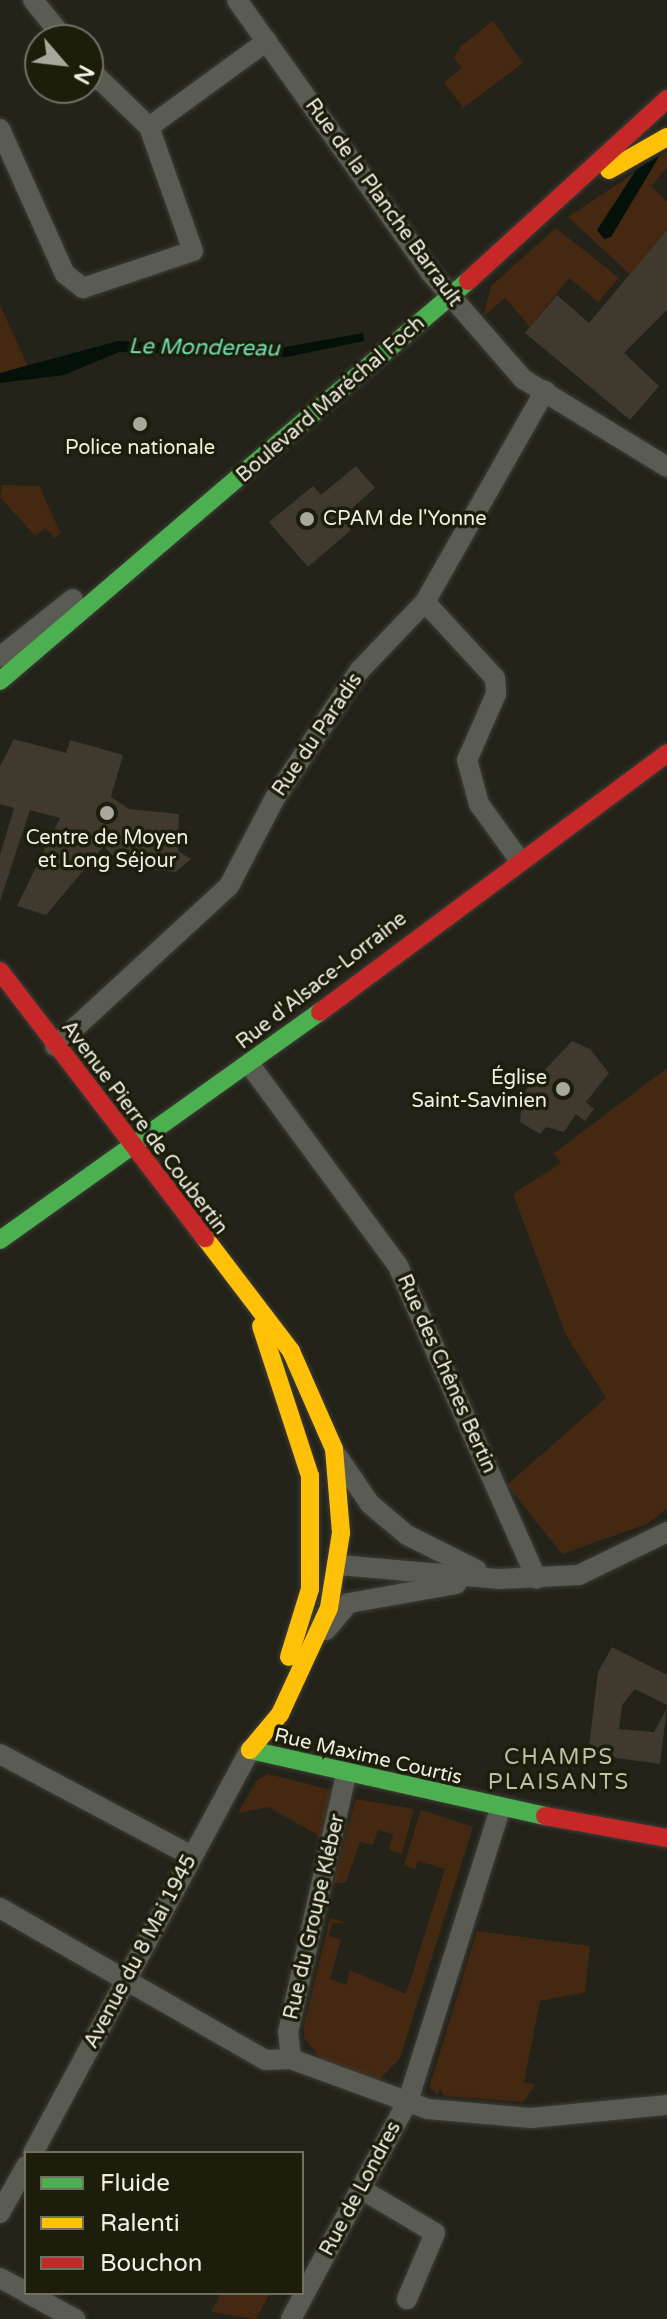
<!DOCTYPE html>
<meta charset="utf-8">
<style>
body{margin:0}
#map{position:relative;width:667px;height:2319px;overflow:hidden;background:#23231a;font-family:"Varela Round",sans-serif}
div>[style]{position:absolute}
.green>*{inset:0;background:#452812}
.water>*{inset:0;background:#031109}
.building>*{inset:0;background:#3f3a2d}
.roads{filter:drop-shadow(0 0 2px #3d3d36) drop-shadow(0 0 2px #3d3d36)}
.street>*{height:20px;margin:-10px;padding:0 10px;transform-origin:10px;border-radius:10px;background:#5a5b53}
.fast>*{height:18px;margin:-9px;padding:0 9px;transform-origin:9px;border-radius:9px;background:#4caf50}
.slow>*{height:18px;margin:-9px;padding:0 9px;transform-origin:9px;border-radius:9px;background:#ffc107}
.jam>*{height:18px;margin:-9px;padding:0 9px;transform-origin:9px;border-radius:9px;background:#c62828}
.dots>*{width:22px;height:22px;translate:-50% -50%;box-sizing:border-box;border:4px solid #1d1d0c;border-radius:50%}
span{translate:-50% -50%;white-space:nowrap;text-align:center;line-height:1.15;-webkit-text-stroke:7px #1d1d0c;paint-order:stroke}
.street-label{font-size:20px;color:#efefe4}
.poi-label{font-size:20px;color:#efefe4}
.left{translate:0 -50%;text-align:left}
.right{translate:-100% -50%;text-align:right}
.water-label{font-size:22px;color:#71deb3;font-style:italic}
.neighbourhood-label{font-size:22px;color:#bfc0aa;letter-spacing:2px}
.legend{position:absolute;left:24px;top:2151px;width:280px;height:144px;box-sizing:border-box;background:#1d1d0c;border:2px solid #717162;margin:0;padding:10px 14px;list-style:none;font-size:24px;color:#efefe4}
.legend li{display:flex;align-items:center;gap:16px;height:40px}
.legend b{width:40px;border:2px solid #717162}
.north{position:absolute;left:24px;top:24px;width:80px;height:80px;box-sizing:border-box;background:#1d1d0c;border:2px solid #717162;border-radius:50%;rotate:118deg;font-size:22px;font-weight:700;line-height:32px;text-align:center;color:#efefe4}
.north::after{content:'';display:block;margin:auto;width:28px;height:36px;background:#a8a89d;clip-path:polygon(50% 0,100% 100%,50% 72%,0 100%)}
</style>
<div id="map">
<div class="green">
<i style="clip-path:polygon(493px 21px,523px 63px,463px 108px,444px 82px,462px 68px,454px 57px,461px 46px)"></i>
<i style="clip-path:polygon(667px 151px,667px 168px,651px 186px,667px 201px,667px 230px,630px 274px,568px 217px)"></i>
<i style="clip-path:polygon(556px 228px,619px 278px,598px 302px,569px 278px,530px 327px,505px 298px,483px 317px,491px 286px)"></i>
<i style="clip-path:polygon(0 305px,29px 369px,0 373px)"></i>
<i style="clip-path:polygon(39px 486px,61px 534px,54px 538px,45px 528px,35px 536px,0 497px,2px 485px)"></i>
<i style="clip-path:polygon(667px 1068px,667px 1509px,647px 1524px,562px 1554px,507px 1485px,606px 1398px,566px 1335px,513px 1194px,561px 1163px,554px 1153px)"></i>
<i style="clip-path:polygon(268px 1774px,331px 1790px,324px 1850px,316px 1834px,268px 1807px,238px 1813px,257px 1780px)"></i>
<i style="clip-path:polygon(356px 1799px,414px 1809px,402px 1854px,389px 1850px,393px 1834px,378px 1830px,373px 1845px,360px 1842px,346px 1882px,333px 1884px)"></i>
<i style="clip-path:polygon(421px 1810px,473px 1827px,400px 2058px,378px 2081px,323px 2062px,304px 2038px,304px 2025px,330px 1918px,347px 1923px,332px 1923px,329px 1936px,341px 1940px,330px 1979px,346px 1985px,350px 1970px,406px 1994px,445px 1869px,418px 1861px,415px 1869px,404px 1865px)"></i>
<i style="clip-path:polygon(477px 1931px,590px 1946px,585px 1992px,540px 2001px,524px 2082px,535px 2084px,524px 2102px,444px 2096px,440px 2089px,438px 2095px,429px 2088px)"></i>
<i style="clip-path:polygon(221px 2293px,270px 2293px,256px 2319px,211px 2312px)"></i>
</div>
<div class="water">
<i style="clip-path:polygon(660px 155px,611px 237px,604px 239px,597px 230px,636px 170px)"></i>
<i style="clip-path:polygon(363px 333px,364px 341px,287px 357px,119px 352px,64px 375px,0 383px,0 373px,118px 341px,280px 348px)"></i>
</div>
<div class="building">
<i style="clip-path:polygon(667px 230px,667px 310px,624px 353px,659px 386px,630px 420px,525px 333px,557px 295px,589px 323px)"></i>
<i style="clip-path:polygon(356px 466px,375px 488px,341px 518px,351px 530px,308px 567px,269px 522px,313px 486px,321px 495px)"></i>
<i style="clip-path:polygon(14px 739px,66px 753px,70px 740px,123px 755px,111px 797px,129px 809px,179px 814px,178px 851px,191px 859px,176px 872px,122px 867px,104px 846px,46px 915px,17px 906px,60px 818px,30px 810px,0 901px,0 855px,14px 808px,0 804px,0 766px)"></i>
<i style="clip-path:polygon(572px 1041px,590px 1049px,609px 1073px,586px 1102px,594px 1109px,585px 1121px,576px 1114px,564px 1132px,546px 1127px,540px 1134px,520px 1122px,522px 1094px)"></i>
<i style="clip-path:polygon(612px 1647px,667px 1675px,667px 1705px,635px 1689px,622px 1705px,619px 1729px,654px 1732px,667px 1708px,660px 1764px,588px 1754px,598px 1672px)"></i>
</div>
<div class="roads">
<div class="street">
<i style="left:33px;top:0;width:51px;rotate:51.3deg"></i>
<i style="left:237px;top:0;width:334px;rotate:54.6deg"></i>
<i style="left:430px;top:272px;width:142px;rotate:49deg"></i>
<i style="left:523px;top:379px;width:169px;rotate:31.4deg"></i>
<i style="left:88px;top:68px;width:85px;rotate:44deg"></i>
<i style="left:149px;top:127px;width:146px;rotate:-36.1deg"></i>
<i style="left:0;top:129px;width:159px;rotate:65.9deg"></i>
<i style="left:65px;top:274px;width:23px;rotate:38deg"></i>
<i style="left:83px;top:288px;width:116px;rotate:-18.6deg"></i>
<i style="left:193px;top:251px;width:132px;rotate:-109.5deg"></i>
<i style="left:425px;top:602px;width:103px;rotate:47.4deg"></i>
<i style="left:495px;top:678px;width:16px;rotate:86deg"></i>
<i style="left:496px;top:694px;width:72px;rotate:113.7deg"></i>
<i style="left:467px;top:760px;width:46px;rotate:74.7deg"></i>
<i style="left:479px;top:804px;width:67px;rotate:54.2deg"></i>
<i style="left:0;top:657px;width:93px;rotate:-38.5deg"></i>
<i style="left:55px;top:1046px;width:236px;rotate:-42.6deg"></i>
<i style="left:229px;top:886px;width:99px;rotate:-62.4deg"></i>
<i style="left:275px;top:798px;width:152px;rotate:-56.5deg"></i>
<i style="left:359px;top:671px;width:95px;rotate:-46.3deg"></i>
<i style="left:425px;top:602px;width:243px;rotate:-60.4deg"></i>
<i style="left:250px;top:1065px;width:250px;rotate:53.6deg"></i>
<i style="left:398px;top:1266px;width:342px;rotate:66.1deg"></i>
<i style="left:338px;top:1457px;width:57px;rotate:55.8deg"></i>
<i style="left:370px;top:1504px;width:48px;rotate:40deg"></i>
<i style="left:407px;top:1535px;width:78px;rotate:26.6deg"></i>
<i style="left:339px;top:1565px;width:162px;rotate:5deg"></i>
<i style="left:500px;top:1579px;width:79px;rotate:-2.9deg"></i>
<i style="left:579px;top:1575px;width:98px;rotate:-26deg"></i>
<i style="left:326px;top:1630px;width:35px;rotate:-50deg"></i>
<i style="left:349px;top:1603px;width:109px;rotate:-10.1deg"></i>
<i style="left:0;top:1754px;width:217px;rotate:28deg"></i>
<i style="left:0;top:1908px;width:305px;rotate:29.8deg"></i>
<i style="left:265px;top:2060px;width:26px;rotate:-2deg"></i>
<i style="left:291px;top:2059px;width:146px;rotate:20.1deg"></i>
<i style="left:428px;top:2109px;width:103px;rotate:5deg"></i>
<i style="left:531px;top:2118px;width:137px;rotate:-5.5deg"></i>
<i style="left:291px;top:2059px;width:27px;rotate:-96deg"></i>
<i style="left:288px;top:2032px;width:263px;rotate:-77.3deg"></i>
<i style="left:33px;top:2153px;width:458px;rotate:-61.7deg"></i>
<i style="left:361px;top:2189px;width:86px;rotate:30.7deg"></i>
<i style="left:435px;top:2233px;width:72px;rotate:113deg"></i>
<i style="left:0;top:2213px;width:54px;rotate:-61deg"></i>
<i style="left:0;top:2278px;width:30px;rotate:28deg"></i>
<i style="left:27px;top:2293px;width:55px;rotate:28.4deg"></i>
<i style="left:291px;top:2319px;width:247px;rotate:-61.8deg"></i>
<i style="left:408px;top:2101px;width:306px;rotate:-72.5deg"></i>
</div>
<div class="fast">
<i style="left:0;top:681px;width:616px;rotate:-40.52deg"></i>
<i style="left:0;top:1240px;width:393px;rotate:-35.5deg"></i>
<i style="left:250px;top:1750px;width:302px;rotate:12.6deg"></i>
</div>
<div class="slow">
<i style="left:609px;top:170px;width:67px;rotate:-29.6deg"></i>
<i style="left:205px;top:1238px;width:142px;rotate:52.7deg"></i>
<i style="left:291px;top:1351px;width:107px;rotate:66.3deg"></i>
<i style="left:334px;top:1449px;width:84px;rotate:85.2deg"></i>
<i style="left:341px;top:1533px;width:76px;rotate:99.1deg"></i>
<i style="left:329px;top:1608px;width:117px;rotate:114.8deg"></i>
<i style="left:280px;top:1714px;width:47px;rotate:129.8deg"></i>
<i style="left:261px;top:1326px;width:158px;rotate:71.9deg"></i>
<i style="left:310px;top:1476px;width:113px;rotate:90deg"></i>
<i style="left:310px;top:1589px;width:71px;rotate:107.2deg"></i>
</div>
<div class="jam">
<i style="left:468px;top:281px;width:270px;rotate:-42.4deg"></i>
<i style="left:0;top:971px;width:337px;rotate:52.5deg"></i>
<i style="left:320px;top:1012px;width:433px;rotate:-36.7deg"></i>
<i style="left:545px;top:1816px;width:124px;rotate:10.2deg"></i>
</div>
</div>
<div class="dots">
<i style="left:140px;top:424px;background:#a8a89d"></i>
<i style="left:307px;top:519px;background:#a8a89d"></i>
<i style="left:107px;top:813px;background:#a8a89d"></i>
<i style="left:563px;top:1089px;background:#a8a89d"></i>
</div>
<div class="street-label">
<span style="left:383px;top:203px;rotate:54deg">Rue de la Planche Barrault</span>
<span style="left:331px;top:400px;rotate:-41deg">Boulevard Maréchal Foch</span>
<span style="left:318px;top:735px;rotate:-56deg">Rue du Paradis</span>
<span style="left:322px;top:981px;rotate:-38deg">Rue d'Alsace-Lorraine</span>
<span style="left:144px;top:1128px;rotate:53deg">Avenue Pierre de Coubertin</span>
<span style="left:446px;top:1374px;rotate:66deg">Rue des Chênes Bertin</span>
<span style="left:368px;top:1757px;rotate:13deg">Rue Maxime Courtis</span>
<span style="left:315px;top:1917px;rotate:-77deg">Rue du Groupe Kléber</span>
<span style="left:141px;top:1952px;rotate:-62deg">Avenue du 8 Mai 1945</span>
<span style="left:361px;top:2189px;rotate:-62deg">Rue de Londres</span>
</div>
<div class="poi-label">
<span style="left:140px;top:448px">Police nationale</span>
<span class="left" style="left:323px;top:519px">CPAM de l'Yonne</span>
<span style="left:107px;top:850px">Centre de Moyen<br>et Long Séjour</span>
<span class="right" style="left:547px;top:1090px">Église<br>Saint-Savinien</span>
</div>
<div class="water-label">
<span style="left:204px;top:348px;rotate:1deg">Le Mondereau</span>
</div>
<div class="neighbourhood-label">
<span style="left:559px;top:1770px">CHAMPS<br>PLAISANTS</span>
</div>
<ul class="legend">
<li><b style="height:10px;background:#4caf50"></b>Fluide</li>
<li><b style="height:10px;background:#ffc107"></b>Ralenti</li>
<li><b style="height:10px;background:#c62828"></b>Bouchon</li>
</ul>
<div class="north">N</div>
</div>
